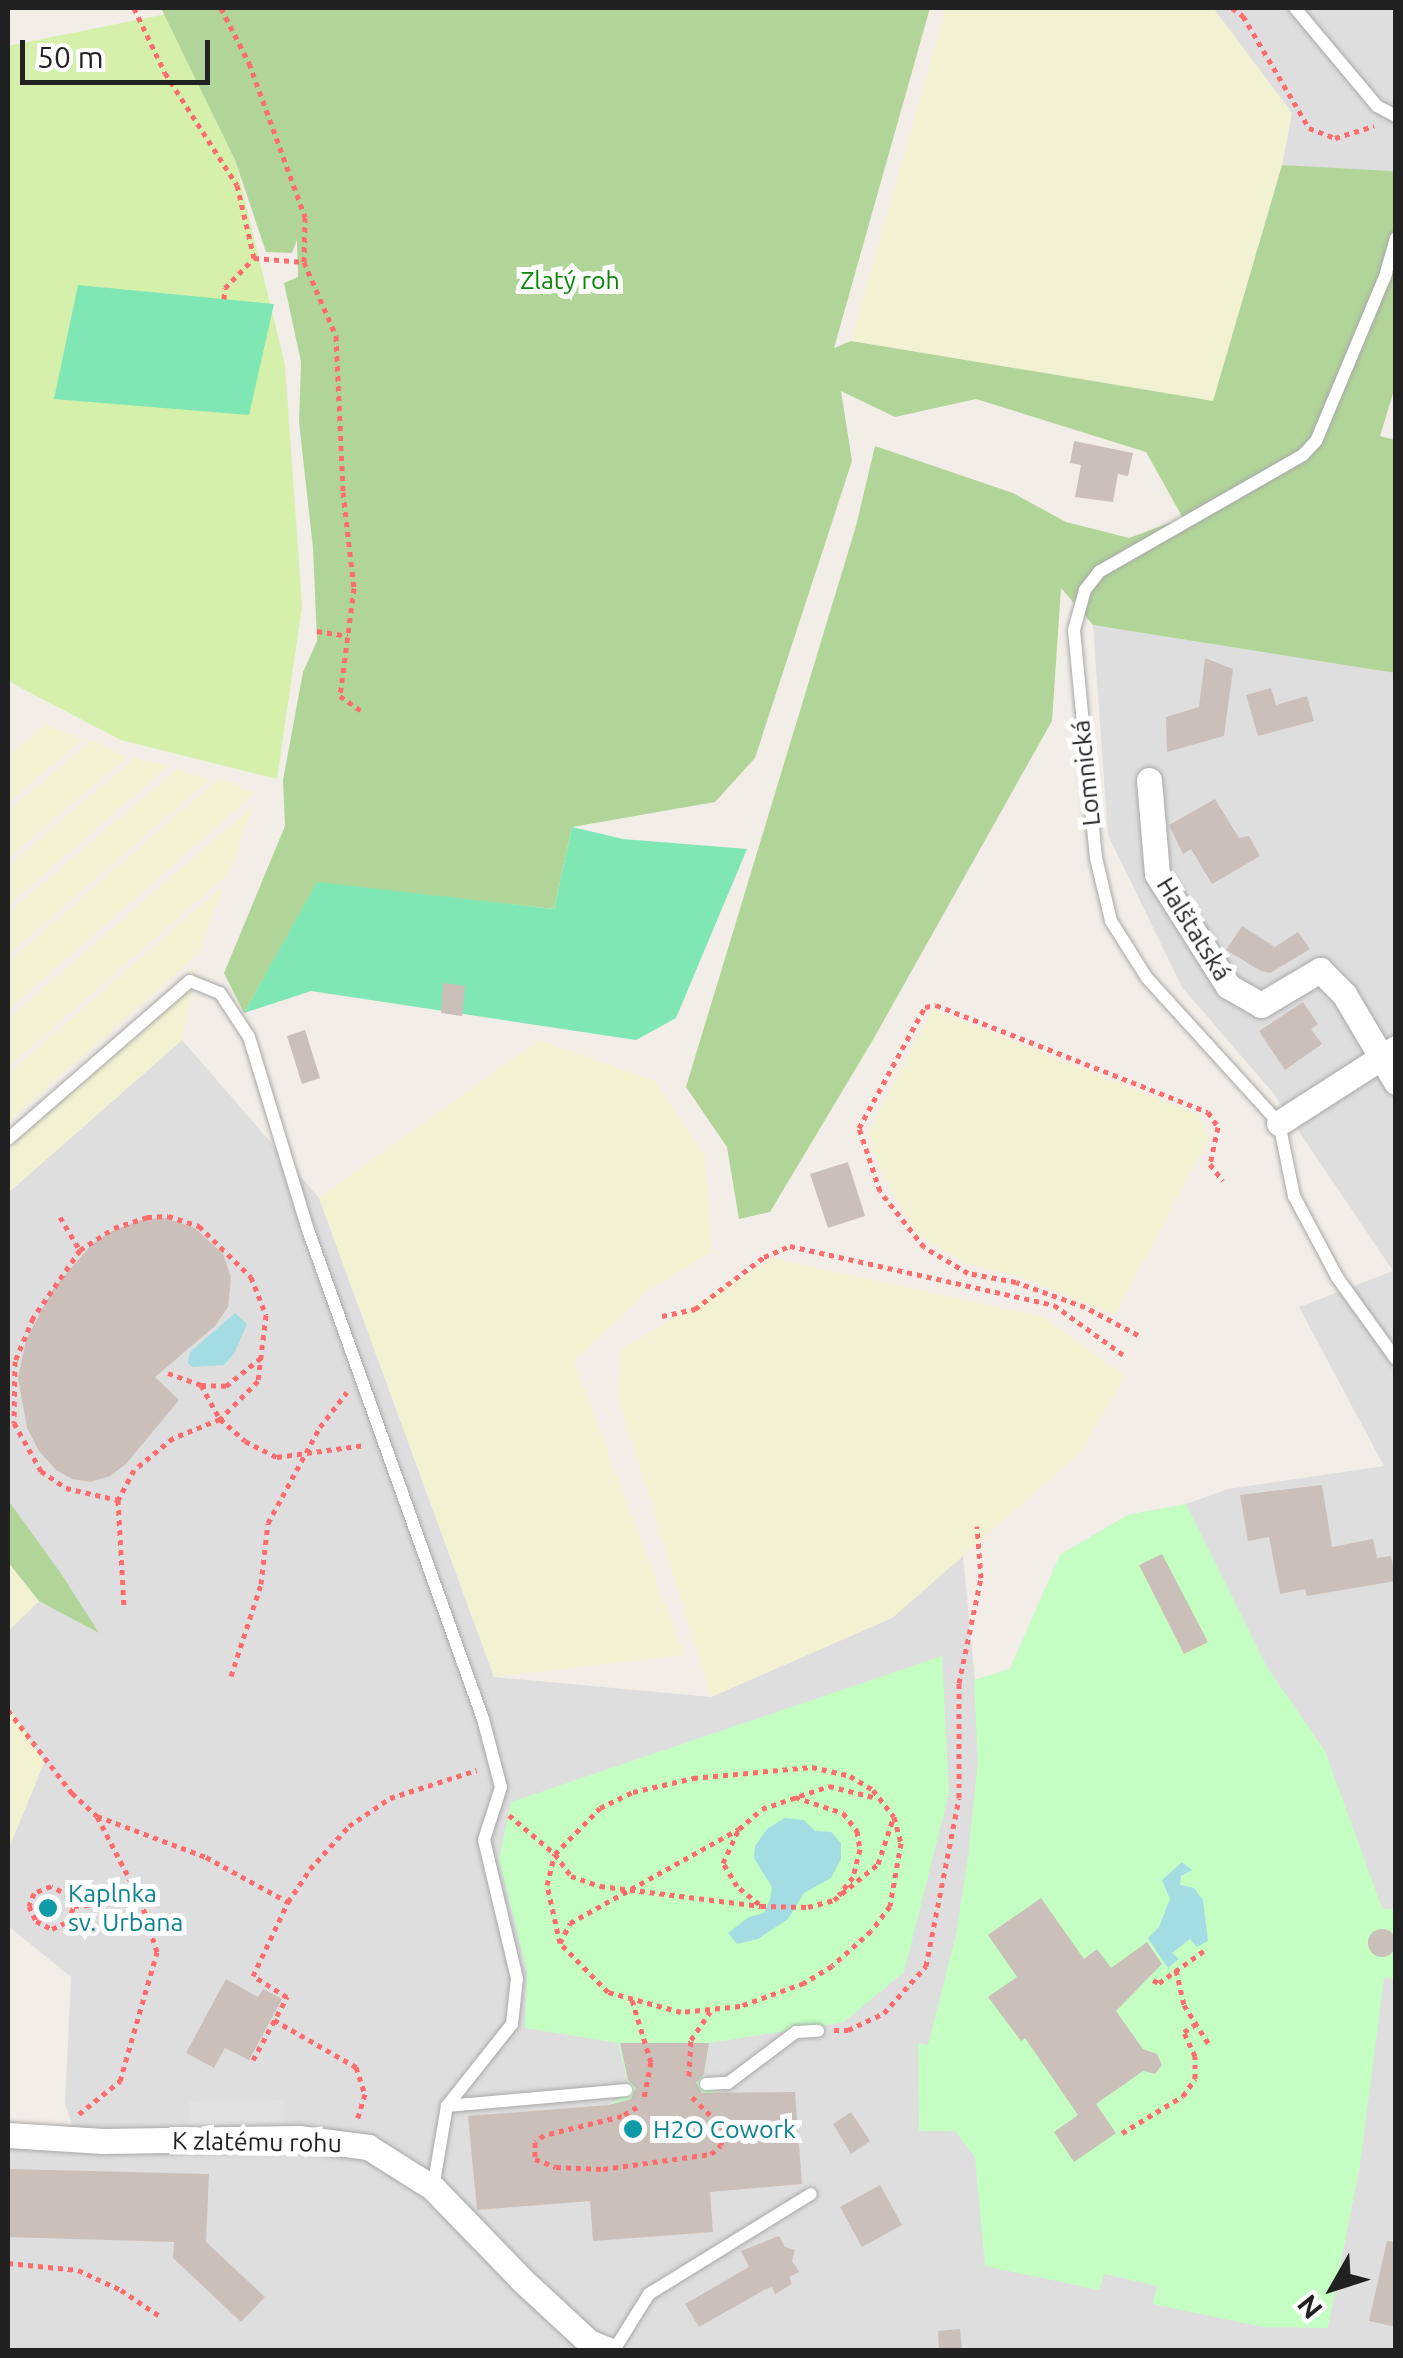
<!DOCTYPE html>
<meta charset="utf-8">
<style>
body{margin:0}
#map{position:relative;width:1403px;height:2358px;overflow:hidden;background:#f2ede7;font-family:Ubuntu,sans-serif}
div>[style]{position:absolute}
.residential>*{inset:0;background:#dfdede}
.farmland>*{inset:0;background:#f2f1d2}
.grass>*{inset:0;background:#d4f0aa}
.forest>*{inset:0;background:#b1d599}
.park>*{inset:0;background:#c4fec2}
.pitch>*{inset:0;background:#7fe7b3}
.parking>*{inset:0;background:#e1e1e1}
.water>*{inset:0;background:#a4dce3}
.building>*{inset:0;background:#cbbfba}
.round{border-radius:50%}
.path>*{height:5px;margin-top:-2.5px;transform-origin:0;background:repeating-linear-gradient(90deg,#ff6c6d 0 5px,transparent 0 10px)}
.roads{filter:drop-shadow(0 0 2px #a8a8a8) drop-shadow(0 0 2px #a8a8a8)}
.service>*{height:12px;margin:-6px;padding:0 6px;transform-origin:6px;border-radius:6px;background:#fff}
.minor>*{height:25px;margin:-12.5px;padding:0 12.5px;transform-origin:12.5px;border-radius:12.5px;background:#fff}
.dots>*{width:28px;height:28px;translate:-50% -50%;box-sizing:border-box;border:5px solid #fff;border-radius:50%}
span{translate:-50% -50%;white-space:nowrap;text-align:center;line-height:1.15;-webkit-text-stroke:10px #fff;paint-order:stroke}
.park-label{font-size:25px;color:#078703}
.street-label{font-size:25px;color:#212121}
.culture-label{font-size:25px;color:#0d838f}
.left{translate:0 -50%;text-align:left}
.frame{position:absolute;inset:0;border:10px solid #212121;pointer-events:none}
.north{position:absolute;left:1283px;top:2238px;width:100px;height:100px;-webkit-text-stroke:8px #fff;paint-order:stroke;rotate:231deg;font-size:28px;font-weight:700;line-height:40px;text-align:center;color:#212121}
.north::after{content:'';display:block;margin:auto;width:35px;height:45px;background:#212121;clip-path:polygon(50% 0,100% 100%,50% 72%,0 100%)}
.scale{position:absolute;left:20px;top:40px;width:190px;height:45px;box-sizing:border-box;border:5px solid #212121;border-top:0;padding-left:12px;font-size:30px;line-height:35px;white-space:nowrap;color:#212121;-webkit-text-stroke:8px #fff;paint-order:stroke}
</style>
<div id="map">
<div class="residential">
<i style="clip-path:polygon(1213px 8px,1395px 8px,1395px 174px,1282px 165px,1291px 112px)"></i>
<i style="clip-path:polygon(1093px 625px,1395px 673px,1395px 2350px,8px 2350px,8px 2124px,74px 2130px,65px 2104px,71px 1977px,8px 1926px,8px 1850px,44px 1763px,8px 1704px,8px 1631px,39px 1601px,98px 1631px,8px 1500px,8px 1193px,182px 1040px,319px 1198px,494px 1677px,711px 1697px,892px 1618px,963px 1556px,975px 1680px,1010px 1669px,1060px 1555px,1128px 1515px,1186px 1504px,1228px 1489px,1384px 1466px,1299px 1307px,1393px 1271px,1273px 1093px,1182px 987px,1108px 835px)"></i>
</div>
<div class="farmland">
<i style="clip-path:polygon(946px 8px,1213px 8px,1292px 113px,1282px 165px,1213px 402px,851px 341px)"></i>
<i style="clip-path:polygon(46px 724px,82px 740px,8px 803px,8px 756px)"></i>
<i style="clip-path:polygon(92px 740px,127px 757px,8px 858px,8px 811px)"></i>
<i style="clip-path:polygon(135px 758px,168px 766px,8px 906px,8px 866px)"></i>
<i style="clip-path:polygon(177px 769px,209px 780px,8px 955px,8px 913px)"></i>
<i style="clip-path:polygon(219px 778px,255px 793px,8px 1010px,8px 962px)"></i>
<i style="clip-path:polygon(254px 805px,229px 873px,8px 1067px,8px 1019px)"></i>
<i style="clip-path:polygon(223px 886px,199px 953px,8px 1122px,8px 1074px)"></i>
<i style="clip-path:polygon(197px 966px,182px 1040px,8px 1193px,8px 1132px)"></i>
<i style="clip-path:polygon(933px 1009px,1199px 1115px,1208px 1139px,1115px 1315px,1021px 1277px,966px 1264px,918px 1235px,880px 1169px,868px 1134px)"></i>
<i style="clip-path:polygon(539px 1040px,655px 1081px,705px 1156px,712px 1252px,647px 1291px,574px 1362px,684px 1655px,494px 1677px,319px 1198px)"></i>
<i style="clip-path:polygon(771px 1258px,1043px 1317px,1125px 1376px,1080px 1453px,892px 1618px,711px 1697px,618px 1396px,621px 1350px)"></i>
<i style="clip-path:polygon(8px 1562px,39px 1601px,8px 1631px)"></i>
<i style="clip-path:polygon(8px 1704px,44px 1763px,8px 1850px)"></i>
</div>
<div class="grass">
<i style="clip-path:polygon(166px 14px,235px 160px,285px 365px,302px 606px,277px 779px,121px 740px,8px 681px,8px 46px)"></i>
</div>
<div class="forest">
<i style="clip-path:polygon(161px 8px,930px 8px,834px 348px,851px 341px,1213px 401px,1282px 165px,1392px 171px,1396px 174px,1396px 384px,1380px 436px,1395px 440px,1395px 673px,1093px 625px,1061px 588px,1052px 721px,874px 1038px,770px 1212px,739px 1219px,727px 1147px,686px 1087px,856px 526px,875px 446px,1013px 493px,1066px 522px,1129px 538px,1183px 518px,1146px 452px,976px 399px,895px 417px,841px 391px,852px 461px,755px 758px,715px 802px,572px 827px,554px 909px,317px 883px,244px 1013px,224px 973px,285px 826px,283px 780px,303px 672px,317px 641px,313px 548px,299px 422px,301px 362px,284px 283px,298px 277px,297px 240px,292px 253px,266px 252px,235px 160px)"></i>
<i style="clip-path:polygon(8px 1500px,62px 1575px,99px 1633px,39px 1601px,8px 1562px)"></i>
</div>
<div class="park">
<i style="clip-path:polygon(1186px 1504px,1267px 1667px,1325px 1751px,1382px 1908px,1395px 1910px,1395px 1979px,1384px 1978px,1360px 2165px,1328px 2328px,1263px 2327px,1153px 2304px,1157px 2286px,1104px 2274px,1099px 2290px,985px 2266px,975px 2157px,955px 2131px,919px 2131px,918px 2043px,928px 2045px,956px 1934px,968px 1857px,978px 1761px,974px 1680px,1010px 1669px,1060px 1555px,1128px 1515px)"></i>
<i style="clip-path:polygon(942px 1656px,949px 1793px,904px 1972px,844px 2022px,709px 2043px,704px 2077px,718px 2095px,518px 2126px,609px 2105px,622px 2096px,628px 2083px,618px 2043px,525px 2028px,527px 1972px,499px 1859px,511px 1802px)"></i>
</div>
<div class="pitch">
<i style="clip-path:polygon(78px 285px,274px 304px,249px 415px,54px 399px)"></i>
<i style="clip-path:polygon(572px 827px,623px 839px,747px 849px,676px 1018px,636px 1040px,311px 991px,244px 1013px,317px 882px,554px 909px)"></i>
</div>
<div class="parking">
<i style="clip-path:polygon(284px 2100px,284px 2126px,189px 2126px,189px 2101px)"></i>
</div>
<div class="water">
<i style="clip-path:polygon(235px 1313px,247px 1324px,235px 1352px,224px 1365px,192px 1367px,188px 1363px,190px 1352px)"></i>
<i style="clip-path:polygon(785px 1818px,804px 1820px,815px 1831px,831px 1832px,841px 1843px,841px 1859px,831px 1878px,804px 1893px,788px 1919px,758px 1939px,737px 1944px,728px 1933px,749px 1917px,764px 1913px,770px 1899px,772px 1887px,754px 1858px,755px 1846px,767px 1829px)"></i>
<i style="clip-path:polygon(1182px 1862px,1192px 1870px,1181px 1876px,1180px 1885px,1194px 1888px,1203px 1900px,1208px 1941px,1197px 1947px,1190px 1939px,1172px 1953px,1179px 1959px,1168px 1968px,1148px 1938px,1159px 1927px,1170px 1899px,1162px 1880px)"></i>
</div>
<div class="building">
<i style="clip-path:polygon(1074px 441px,1133px 453px,1128px 476px,1118px 474px,1113px 502px,1075px 497px,1081px 465px,1070px 463px)"></i>
<i style="clip-path:polygon(1205px 658px,1233px 669px,1224px 736px,1167px 752px,1166px 717px,1199px 707px)"></i>
<i style="clip-path:polygon(1271px 688px,1276px 705px,1307px 696px,1314px 721px,1258px 736px,1246px 695px)"></i>
<i style="clip-path:polygon(1215px 799px,1239px 838px,1249px 836px,1260px 856px,1212px 884px,1191px 849px,1183px 854px,1169px 825px)"></i>
<i style="clip-path:polygon(1242px 926px,1275px 947px,1298px 932px,1310px 949px,1270px 973px,1261px 971px,1226px 950px)"></i>
<i style="clip-path:polygon(443px 983px,465px 986px,462px 1016px,441px 1013px)"></i>
<i style="clip-path:polygon(1303px 1002px,1318px 1024px,1311px 1029px,1322px 1044px,1285px 1070px,1259px 1031px)"></i>
<i style="clip-path:polygon(305px 1030px,320px 1078px,302px 1084px,287px 1036px)"></i>
<i style="clip-path:polygon(848px 1162px,865px 1216px,828px 1228px,810px 1174px)"></i>
<i style="clip-path:polygon(166px 1218px,195px 1228px,223px 1254px,231px 1277px,228px 1307px,215px 1326px,155px 1377px,179px 1400px,126px 1464px,110px 1476px,90px 1482px,72px 1479px,56px 1470px,39px 1451px,27px 1428px,18px 1378px,26px 1340px,53px 1289px,93px 1243px,114px 1230px,145px 1219px)"></i>
<i style="clip-path:polygon(1322px 1485px,1332px 1547px,1373px 1539px,1377px 1558px,1391px 1556px,1396px 1581px,1307px 1596px,1305px 1589px,1280px 1594px,1269px 1537px,1248px 1541px,1240px 1495px)"></i>
<i style="clip-path:polygon(1162px 1554px,1208px 1642px,1184px 1654px,1139px 1565px)"></i>
<i style="clip-path:polygon(1041px 1898px,1084px 1959px,1097px 1949px,1111px 1968px,1147px 1942px,1162px 1964px,1116px 2011px,1143px 2049px,1157px 2054px,1162px 2065px,1155px 2074px,1143px 2071px,1096px 2104px,1116px 2133px,1074px 2162px,1054px 2132px,1078px 2115px,1025px 2038px,1021px 2041px,988px 1997px,1017px 1977px,988px 1935px)"></i>
<i class="round" style="left:1368px;top:1929px;width:28px;height:28px"></i>
<i style="clip-path:polygon(226px 1979px,258px 1997px,263px 1989px,282px 1999px,249px 2060px,225px 2048px,214px 2068px,186px 2053px)"></i>
<i style="clip-path:polygon(620px 2043px,709px 2043px,704px 2074px,696px 2083px,702px 2093px,795px 2092px,802px 2184px,710px 2192px,713px 2232px,593px 2241px,590px 2201px,477px 2210px,468px 2116px,609px 2105px,631px 2099px,636px 2088px,628px 2080px)"></i>
<i style="clip-path:polygon(851px 2112px,870px 2141px,851px 2154px,833px 2124px)"></i>
<i style="clip-path:polygon(8px 2169px,209px 2174px,206px 2242px,265px 2297px,241px 2322px,173px 2258px,174px 2242px,8px 2237px)"></i>
<i style="clip-path:polygon(880px 2185px,902px 2225px,862px 2247px,840px 2207px)"></i>
<i style="clip-path:polygon(779px 2236px,785px 2247px,795px 2250px,792px 2261px,799px 2272px,789px 2277px,792px 2284px,775px 2294px,772px 2287px,764px 2290px,699px 2327px,685px 2304px,749px 2267px,741px 2251px)"></i>
<i style="clip-path:polygon(1387px 2241px,1396px 2242px,1396px 2327px,1369px 2321px)"></i>
<i style="clip-path:polygon(960px 2329px,962px 2350px,939px 2350px,938px 2331px)"></i>
</div>
<div class="path">
<i style="left:134px;top:8px;width:72px;rotate:64.5deg"></i>
<i style="left:165px;top:73px;width:133px;rotate:57.3deg"></i>
<i style="left:237px;top:185px;width:75px;rotate:76.9deg"></i>
<i style="left:254px;top:258px;width:50px;rotate:4.6deg"></i>
<i style="left:221px;top:8px;width:62px;rotate:63deg"></i>
<i style="left:249px;top:63px;width:164px;rotate:70deg"></i>
<i style="left:305px;top:217px;width:45px;rotate:91.3deg"></i>
<i style="left:304px;top:262px;width:81px;rotate:66.6deg"></i>
<i style="left:336px;top:336px;width:156px;rotate:87.4deg"></i>
<i style="left:343px;top:492px;width:97px;rotate:83.5deg"></i>
<i style="left:354px;top:588px;width:109px;rotate:97.4deg"></i>
<i style="left:340px;top:696px;width:28px;rotate:35deg"></i>
<i style="left:1232px;top:8px;width:14px;rotate:36deg"></i>
<i style="left:1243px;top:16px;width:130px;rotate:59.5deg"></i>
<i style="left:1309px;top:128px;width:28px;rotate:21deg"></i>
<i style="left:1335px;top:138px;width:41px;rotate:-17.1deg"></i>
<i style="left:224px;top:299px;width:11px;rotate:-85deg"></i>
<i style="left:225px;top:288px;width:42px;rotate:-46deg"></i>
<i style="left:317px;top:631px;width:31px;rotate:9deg"></i>
<i style="left:60px;top:1217px;width:39px;rotate:59deg"></i>
<i style="left:80px;top:1250px;width:40px;rotate:-32.9deg"></i>
<i style="left:114px;top:1228px;width:35px;rotate:-18deg"></i>
<i style="left:147px;top:1217px;width:21px;rotate:-3deg"></i>
<i style="left:168px;top:1216px;width:33px;rotate:18deg"></i>
<i style="left:199px;top:1226px;width:73px;rotate:44.4deg"></i>
<i style="left:251px;top:1277px;width:41px;rotate:68.5deg"></i>
<i style="left:266px;top:1315px;width:66px;rotate:96.9deg"></i>
<i style="left:258px;top:1381px;width:54px;rotate:135deg"></i>
<i style="left:220px;top:1419px;width:51px;rotate:158deg"></i>
<i style="left:173px;top:1438px;width:50px;rotate:140.6deg"></i>
<i style="left:134px;top:1470px;width:34px;rotate:118deg"></i>
<i style="left:118px;top:1500px;width:107px;rotate:86.8deg"></i>
<i style="left:80px;top:1250px;width:83px;rotate:124.7deg"></i>
<i style="left:33px;top:1318px;width:47px;rotate:112.7deg"></i>
<i style="left:15px;top:1361px;width:62px;rotate:90.9deg"></i>
<i style="left:14px;top:1423px;width:55px;rotate:60.6deg"></i>
<i style="left:41px;top:1471px;width:30px;rotate:34deg"></i>
<i style="left:66px;top:1488px;width:53px;rotate:13deg"></i>
<i style="left:662px;top:1316px;width:34px;rotate:-12deg"></i>
<i style="left:695px;top:1309px;width:86px;rotate:-37deg"></i>
<i style="left:764px;top:1257px;width:28px;rotate:-23deg"></i>
<i style="left:790px;top:1246px;width:271px;rotate:12.6deg"></i>
<i style="left:1054px;top:1305px;width:89px;rotate:35.8deg"></i>
<i style="left:1138px;top:1335px;width:60px;rotate:-152.2deg"></i>
<i style="left:1085px;top:1307px;width:73px;rotate:-160.1deg"></i>
<i style="left:1016px;top:1282px;width:49px;rotate:-169.4deg"></i>
<i style="left:968px;top:1273px;width:51px;rotate:-149.4deg"></i>
<i style="left:924px;top:1247px;width:71px;rotate:-128.2deg"></i>
<i style="left:880px;top:1191px;width:66px;rotate:-108.4deg"></i>
<i style="left:859px;top:1128px;width:138px;rotate:-61.4deg"></i>
<i style="left:925px;top:1007px;width:11px;rotate:-10deg"></i>
<i style="left:936px;top:1005px;width:292px;rotate:21.5deg"></i>
<i style="left:1208px;top:1112px;width:18px;rotate:56deg"></i>
<i style="left:1218px;top:1127px;width:38px;rotate:102deg"></i>
<i style="left:1210px;top:1164px;width:21px;rotate:53deg"></i>
<i style="left:168px;top:1373px;width:35px;rotate:20deg"></i>
<i style="left:201px;top:1385px;width:25px;rotate:2deg"></i>
<i style="left:226px;top:1386px;width:46px;rotate:-38.9deg"></i>
<i style="left:201px;top:1385px;width:39px;rotate:61deg"></i>
<i style="left:220px;top:1419px;width:33px;rotate:41deg"></i>
<i style="left:245px;top:1441px;width:36px;rotate:27deg"></i>
<i style="left:277px;top:1457px;width:89px;rotate:-7.8deg"></i>
<i style="left:231px;top:1676px;width:97px;rotate:-71.9deg"></i>
<i style="left:261px;top:1584px;width:61px;rotate:-83.5deg"></i>
<i style="left:268px;top:1523px;width:109px;rotate:-61.6deg"></i>
<i style="left:320px;top:1427px;width:44px;rotate:-52.4deg"></i>
<i style="left:8px;top:1710px;width:105px;rotate:52.4deg"></i>
<i style="left:72px;top:1793px;width:34px;rotate:43deg"></i>
<i style="left:97px;top:1816px;width:116px;rotate:20.6deg"></i>
<i style="left:206px;top:1857px;width:94px;rotate:28.8deg"></i>
<i style="left:812px;top:1767px;width:39px;rotate:13deg"></i>
<i style="left:850px;top:1776px;width:27px;rotate:31deg"></i>
<i style="left:873px;top:1790px;width:34px;rotate:52deg"></i>
<i style="left:894px;top:1817px;width:27px;rotate:75deg"></i>
<i style="left:901px;top:1843px;width:64px;rotate:99.9deg"></i>
<i style="left:890px;top:1906px;width:31px;rotate:127deg"></i>
<i style="left:871px;top:1931px;width:52px;rotate:138.1deg"></i>
<i style="left:832px;top:1966px;width:33px;rotate:149deg"></i>
<i style="left:804px;top:1983px;width:68px;rotate:160.2deg"></i>
<i style="left:740px;top:2006px;width:59px;rotate:174.2deg"></i>
<i style="left:681px;top:2012px;width:76px;rotate:-164.7deg"></i>
<i style="left:608px;top:1992px;width:69px;rotate:-134.4deg"></i>
<i style="left:560px;top:1943px;width:59px;rotate:-102.6deg"></i>
<i style="left:547px;top:1885px;width:32px;rotate:-76deg"></i>
<i style="left:555px;top:1854px;width:64px;rotate:-45.6deg"></i>
<i style="left:600px;top:1808px;width:37px;rotate:-26deg"></i>
<i style="left:633px;top:1792px;width:62px;rotate:-13.1deg"></i>
<i style="left:693px;top:1778px;width:120px;rotate:-5.3deg"></i>
<i style="left:795px;top:1797px;width:51px;rotate:18.4deg"></i>
<i style="left:843px;top:1813px;width:23px;rotate:52deg"></i>
<i style="left:857px;top:1831px;width:18px;rotate:81deg"></i>
<i style="left:860px;top:1849px;width:29px;rotate:104deg"></i>
<i style="left:853px;top:1877px;width:23px;rotate:128deg"></i>
<i style="left:509px;top:1815px;width:60px;rotate:40.3deg"></i>
<i style="left:555px;top:1854px;width:27px;rotate:54deg"></i>
<i style="left:571px;top:1876px;width:31px;rotate:19deg"></i>
<i style="left:600px;top:1886px;width:162px;rotate:7.1deg"></i>
<i style="left:761px;top:1906px;width:47px;rotate:1.2deg"></i>
<i style="left:808px;top:1907px;width:27px;rotate:-15deg"></i>
<i style="left:834px;top:1900px;width:57px;rotate:-39.3deg"></i>
<i style="left:878px;top:1864px;width:47px;rotate:-71.6deg"></i>
<i style="left:759px;top:1904px;width:28px;rotate:-141deg"></i>
<i style="left:737px;top:1886px;width:27px;rotate:-121deg"></i>
<i style="left:723px;top:1863px;width:38px;rotate:-65deg"></i>
<i style="left:739px;top:1829px;width:30px;rotate:-41deg"></i>
<i style="left:762px;top:1809px;width:71px;rotate:-18.9deg"></i>
<i style="left:829px;top:1786px;width:49px;rotate:14deg"></i>
<i style="left:74px;top:1906px;width:11px;rotate:-112deg"></i>
<i style="left:70px;top:1896px;width:21px;rotate:-152deg"></i>
<i style="left:51px;top:1886px;width:18px;rotate:158deg"></i>
<i style="left:34px;top:1893px;width:14px;rotate:111deg"></i>
<i style="left:29px;top:1906px;width:17px;rotate:65deg"></i>
<i style="left:36px;top:1921px;width:18px;rotate:27deg"></i>
<i style="left:52px;top:1929px;width:17px;rotate:-25deg"></i>
<i style="left:67px;top:1922px;width:17px;rotate:-66deg"></i>
<i style="left:74px;top:1906px;width:67px;rotate:-4.3deg"></i>
<i style="left:560px;top:1943px;width:22px;rotate:-63deg"></i>
<i style="left:570px;top:1923px;width:193px;rotate:-29.1deg"></i>
<i style="left:1176px;top:1970px;width:36px;rotate:77deg"></i>
<i style="left:1184px;top:2005px;width:49px;rotate:57.6deg"></i>
<i style="left:1153px;top:1980px;width:7px;rotate:27deg"></i>
<i style="left:1159px;top:1983px;width:57px;rotate:-35.7deg"></i>
<i style="left:632px;top:2000px;width:65px;rotate:73deg"></i>
<i style="left:651px;top:2062px;width:37px;rotate:101deg"></i>
<i style="left:274px;top:2020px;width:95px;rotate:29.8deg"></i>
<i style="left:356px;top:2067px;width:28px;rotate:72deg"></i>
<i style="left:365px;top:2094px;width:28px;rotate:107deg"></i>
<i style="left:834px;top:2030px;width:14px"></i>
<i style="left:848px;top:2030px;width:40px;rotate:-25deg"></i>
<i style="left:884px;top:2013px;width:63px;rotate:-48.2deg"></i>
<i style="left:926px;top:1966px;width:171px;rotate:-78.9deg"></i>
<i style="left:959px;top:1798px;width:115px;rotate:-90deg"></i>
<i style="left:959px;top:1683px;width:107px;rotate:-78.2deg"></i>
<i style="left:981px;top:1578px;width:52px;rotate:-94.4deg"></i>
<i style="left:253px;top:2060px;width:72px;rotate:-61.6deg"></i>
<i style="left:287px;top:1997px;width:40px;rotate:-148deg"></i>
<i style="left:253px;top:1976px;width:82px;rotate:-64.7deg"></i>
<i style="left:288px;top:1902px;width:40px;rotate:-56deg"></i>
<i style="left:310px;top:1869px;width:58px;rotate:-47.8deg"></i>
<i style="left:349px;top:1826px;width:50px;rotate:-34.3deg"></i>
<i style="left:390px;top:1798px;width:91px;rotate:-17.8deg"></i>
<i style="left:689px;top:2076px;width:36px;rotate:-87deg"></i>
<i style="left:691px;top:2040px;width:34px;rotate:-56deg"></i>
<i style="left:637px;top:2107px;width:17px;rotate:149deg"></i>
<i style="left:622px;top:2116px;width:80px;rotate:166.3deg"></i>
<i style="left:544px;top:2135px;width:11px;rotate:142deg"></i>
<i style="left:535px;top:2142px;width:17px;rotate:90deg"></i>
<i style="left:535px;top:2159px;width:22px;rotate:21deg"></i>
<i style="left:556px;top:2167px;width:47px;rotate:2.4deg"></i>
<i style="left:603px;top:2169px;width:109px;rotate:-7.9deg"></i>
<i style="left:711px;top:2154px;width:13px;rotate:-42deg"></i>
<i style="left:721px;top:2145px;width:16px;rotate:-79deg"></i>
<i style="left:724px;top:2129px;width:45px;rotate:-135deg"></i>
<i style="left:79px;top:2114px;width:53px;rotate:-38.8deg"></i>
<i style="left:120px;top:2081px;width:134px;rotate:-74deg"></i>
<i style="left:157px;top:1952px;width:53px;rotate:-107.4deg"></i>
<i style="left:141px;top:1901px;width:96px;rotate:-117.4deg"></i>
<i style="left:1122px;top:2133px;width:71px;rotate:-31.2deg"></i>
<i style="left:1183px;top:2096px;width:21px;rotate:-55deg"></i>
<i style="left:1195px;top:2079px;width:23px;rotate:-90deg"></i>
<i style="left:1195px;top:2056px;width:26px;rotate:-115deg"></i>
<i style="left:1184px;top:2032px;width:14px;rotate:-34deg"></i>
<i style="left:8px;top:2263px;width:70px;rotate:5.7deg"></i>
<i style="left:78px;top:2270px;width:47px;rotate:24.9deg"></i>
<i style="left:121px;top:2290px;width:48px;rotate:34deg"></i>
</div>
<div class="roads">
<div class="service">
<i style="left:1295px;top:8px;width:128px;rotate:50.1deg"></i>
<i style="left:1377px;top:106px;width:21px;rotate:28deg"></i>
<i style="left:1396px;top:238px;width:37px;rotate:106deg"></i>
<i style="left:1386px;top:274px;width:181px;rotate:112.7deg"></i>
<i style="left:1316px;top:441px;width:19px;rotate:133deg"></i>
<i style="left:1303px;top:455px;width:235px;rotate:150.2deg"></i>
<i style="left:1099px;top:572px;width:23px;rotate:128deg"></i>
<i style="left:1085px;top:590px;width:41px;rotate:105.4deg"></i>
<i style="left:1074px;top:630px;width:229px;rotate:84.5deg"></i>
<i style="left:1096px;top:858px;width:65px;rotate:76.6deg"></i>
<i style="left:1111px;top:921px;width:67px;rotate:57.7deg"></i>
<i style="left:1147px;top:978px;width:196px;rotate:47.7deg"></i>
<i style="left:1279px;top:1123px;width:75px;rotate:78.4deg"></i>
<i style="left:1294px;top:1196px;width:92px;rotate:62deg"></i>
<i style="left:1337px;top:1277px;width:101px;rotate:54.3deg"></i>
<i style="left:8px;top:1139px;width:241px;rotate:-41deg"></i>
<i style="left:190px;top:981px;width:32px;rotate:22deg"></i>
<i style="left:220px;top:993px;width:53px;rotate:56.6deg"></i>
<i style="left:249px;top:1037px;width:202px;rotate:73deg"></i>
<i style="left:308px;top:1230px;width:519px;rotate:70.31deg"></i>
<i style="left:483px;top:1719px;width:70px;rotate:75.2deg"></i>
<i style="left:501px;top:1787px;width:56px;rotate:107.8deg"></i>
<i style="left:484px;top:1840px;width:142px;rotate:76.6deg"></i>
<i style="left:517px;top:1978px;width:46px;rotate:96.2deg"></i>
<i style="left:512px;top:2024px;width:105px;rotate:128.4deg"></i>
<i style="left:447px;top:2106px;width:83px;rotate:99.7deg"></i>
<i style="left:706px;top:2084px;width:22px;rotate:-3deg"></i>
<i style="left:728px;top:2083px;width:85px;rotate:-36.9deg"></i>
<i style="left:796px;top:2032px;width:22px;rotate:-3deg"></i>
<i style="left:447px;top:2106px;width:180px;rotate:-5.1deg"></i>
<i style="left:614px;top:2350px;width:66px;rotate:-58deg"></i>
<i style="left:649px;top:2294px;width:190px;rotate:-31.7deg"></i>
</div>
<div class="minor">
<i style="left:1149px;top:780px;width:94px;rotate:85.1deg"></i>
<i style="left:1157px;top:874px;width:133px;rotate:57.6deg"></i>
<i style="left:1228px;top:986px;width:38px;rotate:30deg"></i>
<i style="left:1261px;top:1005px;width:69px;rotate:-30.7deg"></i>
<i style="left:1320px;top:970px;width:34px;rotate:45deg"></i>
<i style="left:1344px;top:994px;width:102px;rotate:59.4deg"></i>
<i style="left:1279px;top:1123px;width:139px;rotate:-32.7deg"></i>
<i style="left:8px;top:2135px;width:95px;rotate:3.6deg"></i>
<i style="left:103px;top:2141px;width:196px;rotate:-0.9deg"></i>
<i style="left:299px;top:2138px;width:70px;rotate:7.4deg"></i>
<i style="left:368px;top:2147px;width:77px;rotate:32.2deg"></i>
<i style="left:433px;top:2188px;width:128px;rotate:45.9deg"></i>
<i style="left:522px;top:2280px;width:91px;rotate:42.8deg"></i>
<i style="left:589px;top:2342px;width:22px;rotate:22deg"></i>
</div>
</div>
<div class="dots">
<i style="left:48px;top:1908px;background:#0f9aa8"></i>
<i style="left:633px;top:2129px;background:#0f9aa8"></i>
</div>
<div class="park-label">
<span style="left:570px;top:280px">Zlatý roh</span>
</div>
<div class="street-label">
<span style="left:1086px;top:773px;rotate:-96deg">Lomnická</span>
<span style="left:1194px;top:929px;rotate:58deg">Halštatská</span>
<span style="left:257px;top:2142px;rotate:1deg">K zlatému rohu</span>
</div>
<div class="culture-label">
<span class="left" style="left:68px;top:1908px">Kaplnka<br>sv. Urbana</span>
<span class="left" style="left:653px;top:2129px">H2O Cowork</span>
</div>
<div class="frame"></div>
<div class="north">N</div>
<div class="scale">50 m</div>
</div>
